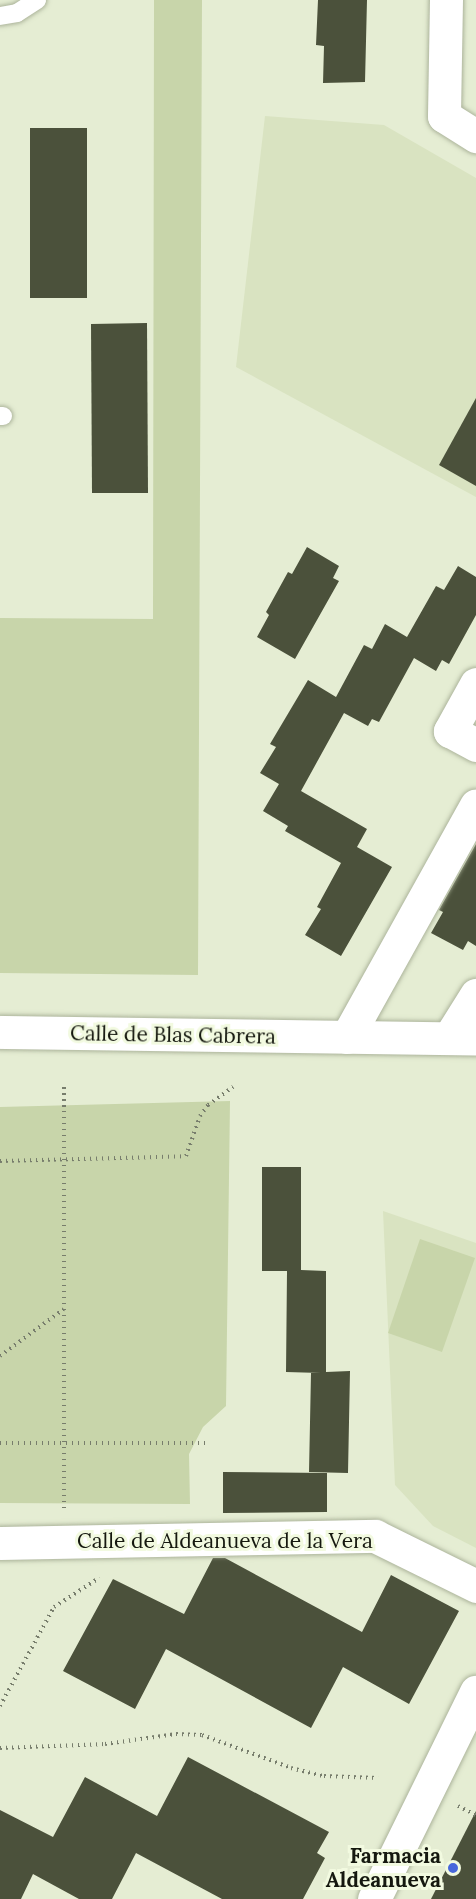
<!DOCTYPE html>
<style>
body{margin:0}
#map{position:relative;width:476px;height:1899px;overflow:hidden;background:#e5edd3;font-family:Lora,serif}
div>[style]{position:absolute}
.built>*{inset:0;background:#d9e3c1}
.green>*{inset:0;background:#c8d5aa}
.building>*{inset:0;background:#4b513b}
.path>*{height:4px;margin-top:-2px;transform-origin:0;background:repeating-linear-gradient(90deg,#777d6c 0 1.5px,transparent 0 6px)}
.roads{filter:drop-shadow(0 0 2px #acb49b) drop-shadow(0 0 2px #acb49b)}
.lane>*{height:18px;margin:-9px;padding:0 9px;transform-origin:9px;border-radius:9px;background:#fff}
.street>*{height:33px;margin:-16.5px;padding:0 16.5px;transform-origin:16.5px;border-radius:16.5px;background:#fff}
.dots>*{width:16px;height:16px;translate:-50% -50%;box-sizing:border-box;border:3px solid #f2fae0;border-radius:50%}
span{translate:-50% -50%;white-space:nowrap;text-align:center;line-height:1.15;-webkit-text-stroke:6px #f2fae0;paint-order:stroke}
.street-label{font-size:21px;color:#15180f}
.poi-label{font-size:21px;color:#15180f;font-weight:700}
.right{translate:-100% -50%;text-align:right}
</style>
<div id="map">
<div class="built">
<i style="clip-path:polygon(265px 116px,384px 125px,476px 178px,476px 497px,236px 367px)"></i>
<i style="clip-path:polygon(383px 1211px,476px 1243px,476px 1548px,433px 1526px,395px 1485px)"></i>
</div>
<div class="green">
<i style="clip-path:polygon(154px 0,202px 0,198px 975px,0 973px,0 618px,153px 619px)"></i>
<i style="clip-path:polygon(230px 1101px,226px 1406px,203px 1427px,189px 1454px,190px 1504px,0 1503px,0 1107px)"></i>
<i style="clip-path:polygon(420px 1239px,475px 1258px,442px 1352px,388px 1333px)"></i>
</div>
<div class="building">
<i style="clip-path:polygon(318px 0,367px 0,365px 82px,323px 83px,324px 46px,316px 45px)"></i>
<i style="clip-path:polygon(30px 128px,87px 128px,87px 298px,30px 298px)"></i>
<i style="clip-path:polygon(147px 323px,148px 493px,92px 493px,91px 324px)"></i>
<i style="clip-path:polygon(476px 398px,476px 486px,439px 465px)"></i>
<i style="clip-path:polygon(307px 547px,339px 566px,333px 578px,339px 581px,295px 659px,257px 637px,269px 615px,266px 612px,288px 572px,292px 574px)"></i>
<i style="clip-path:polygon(458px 566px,476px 577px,476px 615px,449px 664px,442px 660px,436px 671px,414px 658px,379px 722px,372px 719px,368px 726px,344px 713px,301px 791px,367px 829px,357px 847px,392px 867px,341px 956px,305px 935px,321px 909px,317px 907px,341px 863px,285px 831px,288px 826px,263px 811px,279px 784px,260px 773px,276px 747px,270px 744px,308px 680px,336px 697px,364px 645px,372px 649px,385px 624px,407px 637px,436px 586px,444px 590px)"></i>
<i style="clip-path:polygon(476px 844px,476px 946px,468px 941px,463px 950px,431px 933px,443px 912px,439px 910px)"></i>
<i style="clip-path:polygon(262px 1167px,301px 1167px,301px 1270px,326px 1271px,326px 1372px,350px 1371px,348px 1473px,309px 1472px,311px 1373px,321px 1373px,286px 1372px,287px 1271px,262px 1271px)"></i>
<i style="clip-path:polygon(223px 1472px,327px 1473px,327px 1512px,223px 1513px)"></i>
<i style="clip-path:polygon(213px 1558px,225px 1558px,362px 1632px,391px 1575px,459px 1611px,409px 1704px,343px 1667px,311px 1728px,166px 1649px,135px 1709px,63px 1671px,113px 1579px,184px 1614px)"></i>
<i style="clip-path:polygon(188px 1757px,329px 1832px,317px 1853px,325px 1858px,303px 1899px,222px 1899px,136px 1853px,112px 1899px,79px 1899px,33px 1874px,21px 1899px,0 1899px,0 1810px,53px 1837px,85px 1777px,157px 1816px)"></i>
<i style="clip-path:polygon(476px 1811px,476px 1899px,431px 1899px)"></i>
</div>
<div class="path">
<i style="left:64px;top:1087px;width:421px;rotate:90deg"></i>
<i style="left:0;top:1161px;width:186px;rotate:-1.5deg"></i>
<i style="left:186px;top:1156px;width:42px;rotate:-70.7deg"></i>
<i style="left:200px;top:1116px;width:14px;rotate:-54deg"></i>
<i style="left:208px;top:1105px;width:31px;rotate:-36deg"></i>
<i style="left:0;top:1356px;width:79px;rotate:-36.3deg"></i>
<i style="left:0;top:1443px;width:205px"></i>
<i style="left:0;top:1706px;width:113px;rotate:-61.4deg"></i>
<i style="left:54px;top:1607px;width:54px;rotate:-32.8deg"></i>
<i style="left:0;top:1748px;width:105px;rotate:-2.2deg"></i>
<i style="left:105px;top:1744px;width:72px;rotate:-8deg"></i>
<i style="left:176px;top:1734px;width:26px;rotate:2deg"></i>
<i style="left:202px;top:1735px;width:95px;rotate:20.3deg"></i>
<i style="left:291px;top:1768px;width:34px;rotate:14deg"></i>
<i style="left:324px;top:1776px;width:54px;rotate:2.1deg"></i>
<i style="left:458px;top:1806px;width:20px;rotate:27deg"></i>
</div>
<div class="roads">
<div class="lane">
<i style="left:0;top:16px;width:17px;rotate:-10deg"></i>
<i style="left:17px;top:13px;width:24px;rotate:-33deg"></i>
<i style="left:0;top:416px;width:3px"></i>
</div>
<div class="street">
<i style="left:446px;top:0;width:116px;rotate:91deg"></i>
<i style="left:444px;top:116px;width:38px;rotate:32deg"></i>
<i style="left:476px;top:684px;width:54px;rotate:119deg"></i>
<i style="left:450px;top:731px;width:30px;rotate:28deg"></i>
<i style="left:0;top:1032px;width:476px;rotate:0.8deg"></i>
<i style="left:347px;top:1037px;width:265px;rotate:-60.9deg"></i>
<i style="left:449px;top:1038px;width:51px;rotate:-57.9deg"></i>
<i style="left:0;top:1543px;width:375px;rotate:-1.1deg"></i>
<i style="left:375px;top:1536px;width:113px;rotate:26.3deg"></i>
<i style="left:374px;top:1899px;width:231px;rotate:-63.8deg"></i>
</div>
</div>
<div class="dots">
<i style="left:453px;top:1868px;background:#4867db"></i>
</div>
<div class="street-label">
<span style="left:173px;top:1035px;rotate:1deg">Calle de Blas Cabrera</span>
<span style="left:225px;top:1541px">Calle de Aldeanueva de la Vera</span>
</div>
<div class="poi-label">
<span class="right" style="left:441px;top:1868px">Farmacia<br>Aldeanueva</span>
</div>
</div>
